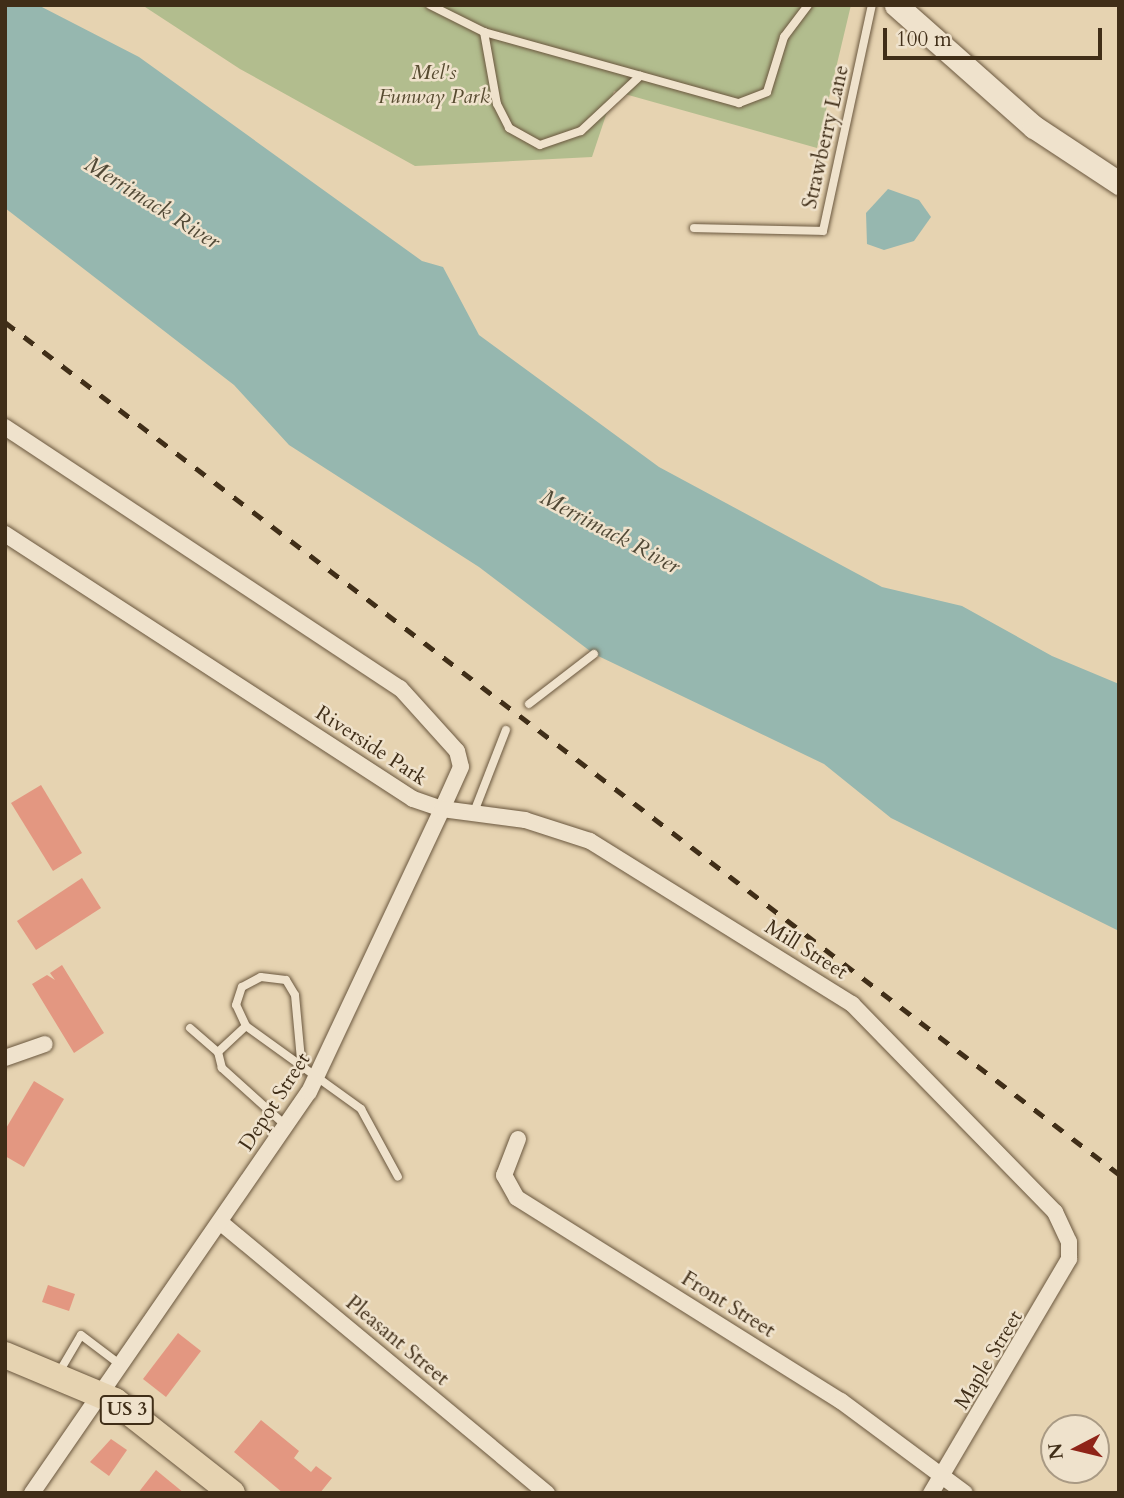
<!DOCTYPE html>
<style>
body{margin:0}
#map{position:relative;width:1124px;height:1498px;overflow:hidden;background:#e6d3b1;font-family:Cardo,serif}
div>[style]{position:absolute}
.green>*{inset:0;background:#b2bd8e}
.water>*{inset:0;background:#96b7af}
.building>*{inset:0;background:#e39781}
.roads{filter:drop-shadow(0 0 2px #6a573e) drop-shadow(0 0 2px #6a573e)}
.lane>*{height:8px;margin:-4px;padding:0 4px;transform-origin:4px;border-radius:4px;background:#efe2cc}
.street>*{height:16px;margin:-8px;padding:0 8px;transform-origin:8px;border-radius:8px;background:#efe2cc}
.secondary>*{height:23px;margin:-11.5px;padding:0 11.5px;transform-origin:11.5px;border-radius:11.5px;background:#efe2cc}
.primary>*{height:26px;margin:-13px;padding:0 13px;transform-origin:13px;border-radius:13px;background:#e6d3b1}
.rail>*{height:4.5px;margin-top:-2.25px;transform-origin:0;background:repeating-linear-gradient(90deg,#402e18 0 12px,transparent 0 24px)}
span{translate:-50% -50%;white-space:nowrap;text-align:center;line-height:1.15;-webkit-text-stroke:5px #efe2cc;paint-order:stroke}
.shield-label span{padding:2px 5px;background:#efe2cc;border:2px solid;border-radius:5px;-webkit-text-stroke-width:0}
.shield-label{font-size:19px;color:#402e18;font-weight:700}
.park-label{font-size:21px;color:#574b30;font-style:italic}
.street-label{font-size:21px;color:#402e18}
.water-label{font-size:23px;color:#514936;font-style:italic}
.frame{position:absolute;inset:0;border:7px solid #402e18;pointer-events:none}
.north{position:absolute;left:1040px;top:1414px;width:70px;height:70px;box-sizing:border-box;background:#efe2cc;border:2px solid #a99a84;border-radius:50%;rotate:263deg;font-size:19px;font-weight:700;line-height:28px;text-align:center;color:#402e18}
.north::after{content:'';display:block;margin:auto;width:24px;height:32px;background:#8f2418;clip-path:polygon(50% 0,100% 100%,50% 72%,0 100%)}
.scale{position:absolute;left:883px;top:28px;width:219px;height:32px;box-sizing:border-box;border:4px solid #402e18;border-top:0;padding-left:9px;font-size:21px;line-height:24px;white-space:nowrap;color:#402e18;-webkit-text-stroke:5px #efe2cc;paint-order:stroke}
</style>
<div id="map">
<div class="green">
<i style="clip-path:polygon(142px 5px,851px 5px,817px 148px,614px 91px,592px 157px,415px 166px,240px 69px)"></i>
</div>
<div class="water">
<i style="clip-path:polygon(5px 5px,38px 5px,139px 57px,422px 261px,443px 267px,479px 335px,659px 467px,882px 587px,962px 606px,1052px 656px,1119px 684px,1119px 931px,891px 818px,824px 764px,594px 654px,479px 567px,289px 445px,234px 385px,5px 208px)"></i>
<i style="clip-path:polygon(888px 189px,919px 200px,931px 217px,914px 241px,884px 250px,867px 244px,866px 213px)"></i>
</div>
<div class="building">
<i style="clip-path:polygon(41px 785px,82px 853px,53px 871px,11px 803px)"></i>
<i style="clip-path:polygon(82px 878px,101px 908px,36px 950px,17px 921px)"></i>
<i style="clip-path:polygon(62px 965px,104px 1033px,74px 1053px,32px 984px,47px 975px,55px 980px,50px 973px)"></i>
<i style="clip-path:polygon(34px 1081px,64px 1099px,24px 1167px,5px 1156px,5px 1130px)"></i>
<i style="clip-path:polygon(48px 1285px,75px 1294px,69px 1311px,42px 1302px)"></i>
<i style="clip-path:polygon(178px 1333px,201px 1351px,166px 1397px,143px 1379px)"></i>
<i style="clip-path:polygon(261px 1420px,299px 1451px,294px 1458px,311px 1472px,316px 1466px,332px 1478px,320px 1493px,283px 1493px,234px 1452px)"></i>
<i style="clip-path:polygon(111px 1439px,127px 1450px,109px 1476px,90px 1462px)"></i>
<i style="clip-path:polygon(156px 1470px,184px 1493px,138px 1493px)"></i>
</div>
<div class="roads">
<div class="lane">
<i style="left:430px;top:5px;width:60px;rotate:26.6deg"></i>
<i style="left:484px;top:32px;width:265px;rotate:15.6deg"></i>
<i style="left:739px;top:103px;width:30px;rotate:-21deg"></i>
<i style="left:767px;top:92px;width:58px;rotate:-72.8deg"></i>
<i style="left:784px;top:37px;width:40px;rotate:-53deg"></i>
<i style="left:484px;top:32px;width:73px;rotate:79.8deg"></i>
<i style="left:497px;top:104px;width:27px;rotate:63deg"></i>
<i style="left:509px;top:128px;width:35px;rotate:29deg"></i>
<i style="left:540px;top:145px;width:43px;rotate:-18.9deg"></i>
<i style="left:581px;top:131px;width:81px;rotate:-43deg"></i>
<i style="left:694px;top:228px;width:129px;rotate:1.3deg"></i>
<i style="left:823px;top:231px;width:231px;rotate:-77.8deg"></i>
<i style="left:529px;top:704px;width:82px;rotate:-37.6deg"></i>
<i style="left:474px;top:812px;width:88px;rotate:-68.7deg"></i>
<i style="left:246px;top:1026px;width:23px;rotate:-115deg"></i>
<i style="left:236px;top:1005px;width:19px;rotate:-72deg"></i>
<i style="left:242px;top:987px;width:21px;rotate:-28deg"></i>
<i style="left:261px;top:977px;width:25px;rotate:7deg"></i>
<i style="left:286px;top:980px;width:17px;rotate:59deg"></i>
<i style="left:295px;top:995px;width:75px;rotate:84.7deg"></i>
<i style="left:190px;top:1028px;width:37px;rotate:41deg"></i>
<i style="left:284px;top:1124px;width:84px;rotate:-137.9deg"></i>
<i style="left:222px;top:1068px;width:16px;rotate:-104deg"></i>
<i style="left:218px;top:1052px;width:38px;rotate:-43deg"></i>
<i style="left:246px;top:1026px;width:142px;rotate:35.8deg"></i>
<i style="left:361px;top:1109px;width:77px;rotate:61.4deg"></i>
<i style="left:58px;top:1374px;width:45px;rotate:-59.5deg"></i>
<i style="left:81px;top:1335px;width:46px;rotate:37.1deg"></i>
</div>
<div class="street">
<i style="left:5px;top:427px;width:473px;rotate:33.5deg"></i>
<i style="left:400px;top:688px;width:85px;rotate:47.9deg"></i>
<i style="left:457px;top:751px;width:16px;rotate:76deg"></i>
<i style="left:461px;top:767px;width:46px;rotate:114.3deg"></i>
<i style="left:442px;top:809px;width:31px;rotate:-161deg"></i>
<i style="left:413px;top:799px;width:487px;rotate:-147deg"></i>
<i style="left:5px;top:1058px;width:42px;rotate:-19.3deg"></i>
<i style="left:518px;top:1139px;width:39px;rotate:111deg"></i>
<i style="left:504px;top:1175px;width:26px;rotate:61deg"></i>
<i style="left:517px;top:1198px;width:382px;rotate:32.1deg"></i>
<i style="left:841px;top:1401px;width:154px;rotate:36.6deg"></i>
<i style="left:220px;top:1222px;width:425px;rotate:39.7deg"></i>
<i style="left:32px;top:1493px;width:487px;rotate:-55.4deg"></i>
<i style="left:309px;top:1092px;width:313px;rotate:-64.8deg"></i>
<i style="left:442px;top:809px;width:84px;rotate:7.5deg"></i>
<i style="left:525px;top:820px;width:68px;rotate:17.9deg"></i>
<i style="left:590px;top:841px;width:309px;rotate:31.9deg"></i>
<i style="left:852px;top:1004px;width:291px;rotate:45.7deg"></i>
<i style="left:1055px;top:1212px;width:33px;rotate:65deg"></i>
<i style="left:1069px;top:1242px;width:17px;rotate:90deg"></i>
<i style="left:1069px;top:1259px;width:272px;rotate:120.5deg"></i>
</div>
<div class="secondary">
<i style="left:896px;top:5px;width:184px;rotate:41.5deg"></i>
<i style="left:1034px;top:127px;width:102px;rotate:33.4deg"></i>
</div>
<div class="primary">
<i style="left:5px;top:1355px;width:119px;rotate:22.7deg"></i>
<i style="left:115px;top:1401px;width:149px;rotate:38.2deg"></i>
</div>
</div>
<div class="rail">
<i style="left:5px;top:322px;width:1402px;rotate:37.41deg"></i>
</div>
<div class="shield-label">
<span style="left:127px;top:1410px">US 3</span>
</div>
<div class="park-label">
<span style="left:434px;top:85px">Mel's<br>Funway Park</span>
</div>
<div class="street-label">
<span style="left:826px;top:137px;rotate:-77deg">Strawberry Lane</span>
<span style="left:371px;top:746px;rotate:33deg">Riverside Park</span>
<span style="left:806px;top:950px;rotate:32deg">Mill Street</span>
<span style="left:275px;top:1102px;rotate:-57deg">Depot Street</span>
<span style="left:728px;top:1305px;rotate:32deg">Front Street</span>
<span style="left:397px;top:1341px;rotate:40deg">Pleasant Street</span>
<span style="left:989px;top:1360px;rotate:-59deg">Maple Street</span>
</div>
<div class="water-label">
<span style="left:152px;top:203px;rotate:32deg">Merrimack River</span>
<span style="left:610px;top:532px;rotate:28deg">Merrimack River</span>
</div>
<div class="frame"></div>
<div class="north">N</div>
<div class="scale">100 m</div>
</div>
